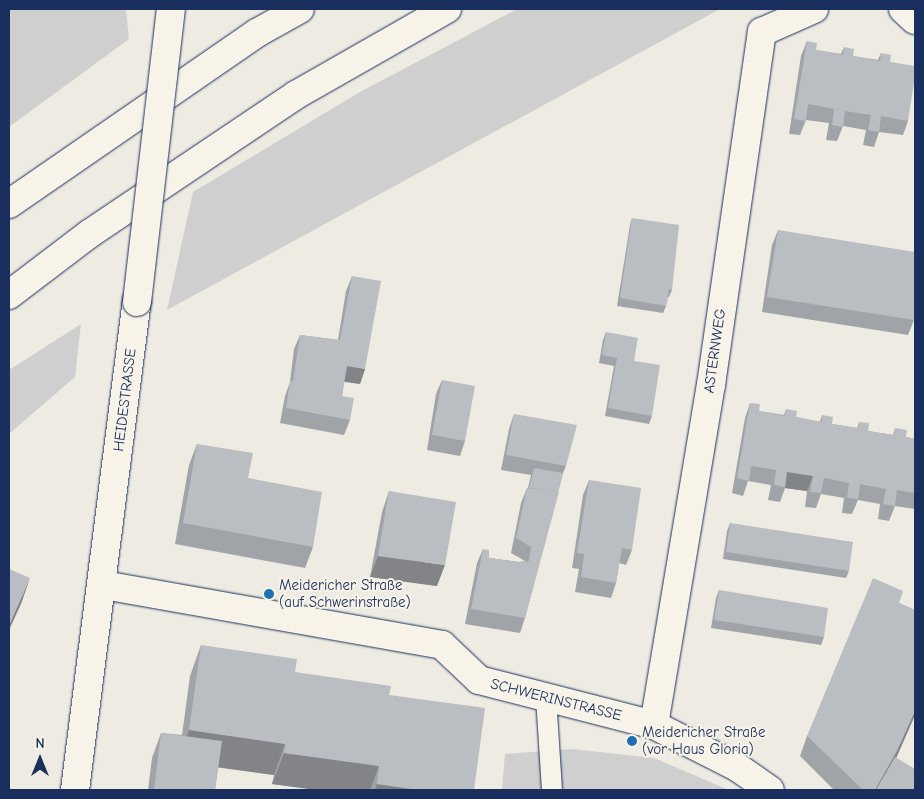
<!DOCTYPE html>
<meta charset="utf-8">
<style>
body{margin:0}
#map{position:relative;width:924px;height:799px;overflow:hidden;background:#eeebe2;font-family:"Comic Neue",sans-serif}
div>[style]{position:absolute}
.green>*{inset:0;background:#cfcfcf}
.roads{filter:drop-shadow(0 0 1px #1b2f5e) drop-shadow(0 0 1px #1b2f5e)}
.lane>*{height:20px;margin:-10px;padding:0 10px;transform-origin:10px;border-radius:10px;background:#f7f3e8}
.street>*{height:28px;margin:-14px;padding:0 14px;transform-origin:14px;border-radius:14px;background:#f7f3e8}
.secondary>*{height:28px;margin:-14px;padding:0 14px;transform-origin:14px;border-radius:14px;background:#f7f3e8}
.highway>*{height:28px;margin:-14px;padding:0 14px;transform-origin:14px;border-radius:14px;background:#f7f3e8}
.bridges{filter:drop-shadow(0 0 1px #1b2f5e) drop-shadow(0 0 1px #1b2f5e)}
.secondary-bridge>*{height:28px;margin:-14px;padding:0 14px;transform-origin:14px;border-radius:14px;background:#f7f3e8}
.wall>*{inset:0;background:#a0a3a7}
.shaded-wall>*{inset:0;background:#828488}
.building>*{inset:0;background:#babdc2}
.dots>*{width:14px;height:14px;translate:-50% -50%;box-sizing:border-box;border:2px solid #f7f3e8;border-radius:50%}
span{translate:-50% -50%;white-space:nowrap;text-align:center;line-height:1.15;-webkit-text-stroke:4px #f7f3e8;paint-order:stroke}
.street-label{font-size:15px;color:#1b2f5e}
.poi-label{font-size:15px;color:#1b2f5e}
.left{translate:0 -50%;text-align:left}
.frame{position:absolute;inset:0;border:10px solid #1b2f5e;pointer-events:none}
.north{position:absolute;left:15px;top:734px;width:50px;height:50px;-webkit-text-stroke:4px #f7f3e8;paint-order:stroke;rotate:0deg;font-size:14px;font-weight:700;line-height:20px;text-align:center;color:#1b2f5e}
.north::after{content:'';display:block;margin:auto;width:18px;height:22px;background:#1b2f5e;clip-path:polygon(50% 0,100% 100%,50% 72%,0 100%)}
</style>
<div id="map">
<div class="green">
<i style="clip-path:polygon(9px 9px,126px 9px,129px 39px,9px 127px)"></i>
<i style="clip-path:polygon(517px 9px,720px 9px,167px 310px,193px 192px,360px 92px)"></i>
<i style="clip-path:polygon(81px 324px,75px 377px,9px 434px,9px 370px)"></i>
<i style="clip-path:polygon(572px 749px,654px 758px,729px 790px,502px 790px,505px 754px)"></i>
</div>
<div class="roads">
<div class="lane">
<i style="left:546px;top:697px;width:93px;rotate:86.3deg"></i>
</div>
<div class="street">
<i style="left:903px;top:9px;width:16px;rotate:43deg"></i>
<i style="left:103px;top:585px;width:344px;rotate:10deg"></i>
<i style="left:442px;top:645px;width:51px;rotate:43.4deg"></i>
<i style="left:479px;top:680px;width:181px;rotate:14.4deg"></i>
<i style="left:654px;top:725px;width:93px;rotate:26.8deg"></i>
<i style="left:737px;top:767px;width:40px;rotate:34.9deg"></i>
<i style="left:654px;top:725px;width:345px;rotate:-80.5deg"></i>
<i style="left:711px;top:385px;width:357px;rotate:-81.8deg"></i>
<i style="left:762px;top:32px;width:57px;rotate:-23.9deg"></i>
</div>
<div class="secondary">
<i style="left:75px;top:790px;width:492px;rotate:-82.8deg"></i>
</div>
<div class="highway">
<i style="left:9px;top:204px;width:301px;rotate:-34.6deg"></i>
<i style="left:257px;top:33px;width:49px;rotate:-29.2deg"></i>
<i style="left:9px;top:295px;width:101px;rotate:-37.3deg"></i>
<i style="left:89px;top:234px;width:249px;rotate:-33.9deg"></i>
<i style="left:296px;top:95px;width:174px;rotate:-29.7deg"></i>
</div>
</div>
<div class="bridges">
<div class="secondary-bridge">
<i style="left:137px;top:302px;width:295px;rotate:-83.4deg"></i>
</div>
</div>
<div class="wall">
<i style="clip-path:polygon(807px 41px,816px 50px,841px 54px,844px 47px,853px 56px,878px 60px,881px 53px,890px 62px,908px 121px,903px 135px,879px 132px,874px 147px,863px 145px,866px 130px,843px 126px,837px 141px,826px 140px,829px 123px,806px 120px,800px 135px,789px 134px,801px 56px)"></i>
<i style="clip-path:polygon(632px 218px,672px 290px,669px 297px,668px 297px,666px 306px,663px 313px,617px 306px,630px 225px)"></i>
<i style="clip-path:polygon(778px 230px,914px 320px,908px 335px,762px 312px,772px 245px)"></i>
<i style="clip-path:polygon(352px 276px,365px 369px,360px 384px,344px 382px,342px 396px,350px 420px,344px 435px,280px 423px,285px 396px,290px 382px,294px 349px,300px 335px,338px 340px,346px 291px)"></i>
<i style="clip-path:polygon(606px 332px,652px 416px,649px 424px,605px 416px,614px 366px,599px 363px,603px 340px)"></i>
<i style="clip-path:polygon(442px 380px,465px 441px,460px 456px,427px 450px,436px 394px)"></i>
<i style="clip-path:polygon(750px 403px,759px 411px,784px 415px,786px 409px,796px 417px,820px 422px,822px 415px,832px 424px,857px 428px,859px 422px,868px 431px,893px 435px,895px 428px,906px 437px,915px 439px,915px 509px,895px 506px,889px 521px,878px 519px,880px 504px,858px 500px,852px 514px,842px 513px,844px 498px,821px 494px,816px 508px,805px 507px,807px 491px,785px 488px,780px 502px,768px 500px,771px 485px,748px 481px,743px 496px,732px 493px,745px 418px)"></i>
<i style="clip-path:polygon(514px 414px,566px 466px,563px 473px,525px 618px,520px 633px,465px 624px,477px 563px,483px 549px,489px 558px,519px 562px,525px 561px,511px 553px,521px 503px,527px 488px,528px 488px,531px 475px,501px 470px,509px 429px)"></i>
<i style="clip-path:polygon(197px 444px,248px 478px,313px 547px,305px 568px,175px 544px,189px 465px)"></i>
<i style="clip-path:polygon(589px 480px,632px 550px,626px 565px,619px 563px,616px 583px,611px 598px,575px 592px,579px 569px,572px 568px,583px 495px)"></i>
<i style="clip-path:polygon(389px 491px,437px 586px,370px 577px,382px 512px)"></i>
<i style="clip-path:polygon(730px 523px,849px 571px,846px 578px,723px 559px,727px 531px)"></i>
<i style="clip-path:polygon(719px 590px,824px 637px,821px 645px,711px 628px,716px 598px)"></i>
<i style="clip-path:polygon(899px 603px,915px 610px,915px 715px,896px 758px,915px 790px,834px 790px,800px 756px,807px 736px)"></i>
<i style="clip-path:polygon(201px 645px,295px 672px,389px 695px,474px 790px,317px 790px,272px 784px,274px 775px,218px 767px,215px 790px,148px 790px,152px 758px,161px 733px,182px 735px,190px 676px)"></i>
</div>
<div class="shaded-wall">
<i style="clip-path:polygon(347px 366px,365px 369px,360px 384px,342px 381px)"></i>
<i style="clip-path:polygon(787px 472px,813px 476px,807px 491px,785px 488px)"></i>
<i style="clip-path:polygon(378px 556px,445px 565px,437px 586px,370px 577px)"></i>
<i style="clip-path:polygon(30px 578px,21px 604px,9px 630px,9px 625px)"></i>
<i style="clip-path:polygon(915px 711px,915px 715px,890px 772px,879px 790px,875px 790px)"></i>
<i style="clip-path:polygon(189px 730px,285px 744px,274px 775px,178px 762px)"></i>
<i style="clip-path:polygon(284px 753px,379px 766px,370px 790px,317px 790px,272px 784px)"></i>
<i style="clip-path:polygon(377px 784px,419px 790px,375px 790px)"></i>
</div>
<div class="building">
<i style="clip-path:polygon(807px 41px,817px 43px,816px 50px,843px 55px,844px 47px,854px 49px,853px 56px,880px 61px,881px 53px,891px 55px,890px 62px,915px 66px,915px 76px,908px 121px,881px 116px,879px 132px,868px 130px,871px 115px,845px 111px,843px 127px,832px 125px,834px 109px,808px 104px,806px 121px,794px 119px)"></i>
<i style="clip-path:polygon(632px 218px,679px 225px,672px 290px,669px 289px,666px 306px,620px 298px)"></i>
<i style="clip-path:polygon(778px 230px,915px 252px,915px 310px,914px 320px,767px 297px)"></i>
<i style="clip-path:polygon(352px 276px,381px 281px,365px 369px,347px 366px,342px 396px,354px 398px,350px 420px,286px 408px,290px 381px,293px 381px,300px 335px,340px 340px)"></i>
<i style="clip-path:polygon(606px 332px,638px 338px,634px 361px,660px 365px,652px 416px,608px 408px,617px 358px,602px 355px)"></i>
<i style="clip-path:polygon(442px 380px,475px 386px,465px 441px,432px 435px)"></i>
<i style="clip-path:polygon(750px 403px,760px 404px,759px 411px,785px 416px,786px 409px,797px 411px,796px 417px,822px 422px,822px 415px,833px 417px,832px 424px,858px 428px,859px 422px,869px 423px,868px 431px,894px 435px,895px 428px,907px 430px,906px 437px,915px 439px,915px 493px,897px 490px,895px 506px,883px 504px,886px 489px,860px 484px,858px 499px,847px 498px,849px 483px,824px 478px,821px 493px,810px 492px,813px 476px,787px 472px,785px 487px,774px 485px,776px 470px,751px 466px,749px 481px,737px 478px)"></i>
<i style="clip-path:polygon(514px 414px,577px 425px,566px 466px,506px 455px)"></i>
<i style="clip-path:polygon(197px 444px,253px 453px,248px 478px,322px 492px,313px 547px,183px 523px)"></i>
<i style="clip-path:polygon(534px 468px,563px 473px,558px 492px,529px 488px)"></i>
<i style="clip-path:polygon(589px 480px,641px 488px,632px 550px,622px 548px,616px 583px,581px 577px,584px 554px,577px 553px)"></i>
<i style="clip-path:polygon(527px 488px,559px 492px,525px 618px,471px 609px,483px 549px,489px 550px,489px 558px,519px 562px,529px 561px,531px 547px,516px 538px)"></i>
<i style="clip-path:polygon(389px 491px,456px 502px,445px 565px,378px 556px)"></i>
<i style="clip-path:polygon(730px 523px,853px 542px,849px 571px,726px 552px)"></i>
<i style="clip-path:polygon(9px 569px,30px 578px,9px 625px)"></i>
<i style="clip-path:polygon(873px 578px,903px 591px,899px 603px,915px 610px,915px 711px,897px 751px,875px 790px,863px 790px,807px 736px)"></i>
<i style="clip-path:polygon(719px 590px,828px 608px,824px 637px,714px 620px)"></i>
<i style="clip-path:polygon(201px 645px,297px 659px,295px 672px,391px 686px,389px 695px,485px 708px,474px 790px,419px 790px,377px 784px,379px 766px,284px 753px,285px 744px,189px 730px)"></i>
<i style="clip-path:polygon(161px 733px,222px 741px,215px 790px,154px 790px)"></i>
<i style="clip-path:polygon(895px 757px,915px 769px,915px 790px,876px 790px)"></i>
</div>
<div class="dots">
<i style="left:269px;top:594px;background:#1f6fb2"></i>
<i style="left:632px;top:741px;background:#1f6fb2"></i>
</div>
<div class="street-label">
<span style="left:715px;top:351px;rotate:-82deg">ASTERNWEG</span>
<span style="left:125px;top:400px;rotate:-83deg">HEIDESTRASSE</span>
<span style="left:556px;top:700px;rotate:14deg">SCHWERINSTRASSE</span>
</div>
<div class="poi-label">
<span class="left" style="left:279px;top:594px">Meidericher Straße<br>(auf Schwerinstraße)</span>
<span class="left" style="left:642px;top:741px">Meidericher Straße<br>(vor Haus Gloria)</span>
</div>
<div class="frame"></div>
<div class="north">N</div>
</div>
